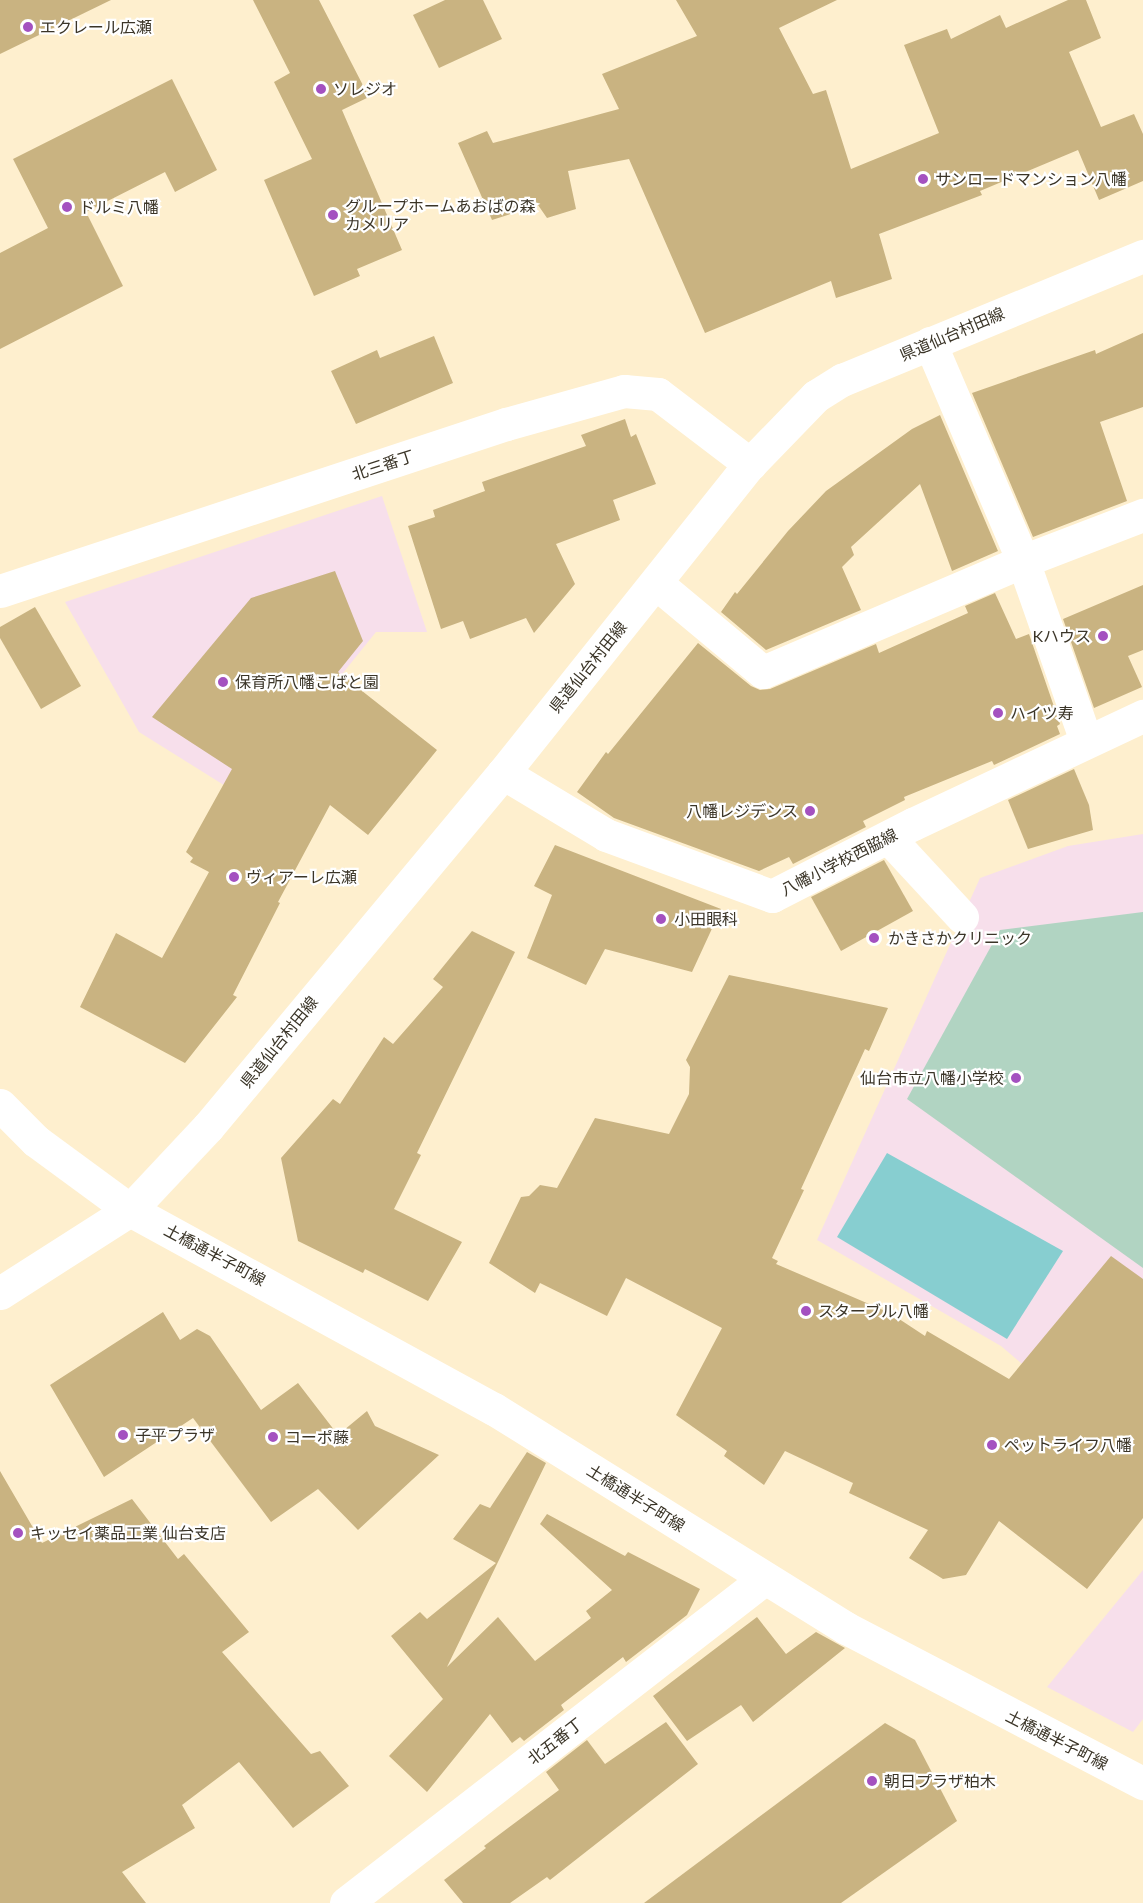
<!DOCTYPE html>
<meta charset="utf-8">
<style>
body{margin:0}
#map{position:relative;width:1143px;height:1903px;overflow:hidden;background:#feefce;font-family:Lato,"Noto Sans JP",sans-serif}
div>[style]{position:absolute}
.education>*{inset:0;background:#f7dfeb}
.green>*{inset:0;background:#b1d4c2}
.water>*{inset:0;background:#87ced0}
.building>*{inset:0;background:#c9b381}
.minor>*{height:33px;margin:-16.5px;padding:0 16.5px;transform-origin:16.5px;border-radius:16.5px;background:#fff}
.tertiary>*{height:33px;margin:-16.5px;padding:0 16.5px;transform-origin:16.5px;border-radius:16.5px;background:#fff}
.primary>*{height:33px;margin:-16.5px;padding:0 16.5px;transform-origin:16.5px;border-radius:16.5px;background:#fff}
.dots>*{width:16px;height:16px;translate:-50% -50%;box-sizing:border-box;border:3px solid #fff;border-radius:50%}
span{translate:-50% -50%;white-space:nowrap;text-align:center;line-height:1.15;-webkit-text-stroke:4.5px #fff;paint-order:stroke}
.poi-label{font-size:16px;color:#3b3528}
.left{translate:0 -50%;text-align:left}
.right{translate:-100% -50%;text-align:right}
.street-label{font-size:16px;color:#3b3528}
</style>
<div id="map">
<div class="education">
<i style="clip-path:polygon(382px 496px,427px 632px,376px 632px,243px 797px,139px 732px,65px 602px)"></i>
<i style="clip-path:polygon(1143px 834px,1143px 1467px,1001px 1346px,817px 1240px,980px 878px,1068px 846px)"></i>
<i style="clip-path:polygon(1143px 1570px,1143px 1719px,1133px 1732px,1047px 1687px)"></i>
</div>
<div class="green">
<i style="clip-path:polygon(1143px 912px,1143px 1268px,907px 1099px,1000px 930px)"></i>
</div>
<div class="water">
<i style="clip-path:polygon(887px 1153px,1063px 1251px,1007px 1339px,837px 1237px)"></i>
</div>
<div class="building">
<i style="clip-path:polygon(0 0,111px 0,0 54px)"></i>
<i style="clip-path:polygon(253px 0,319px 0,369px 97px,342px 110px,402px 250px,357px 269px,360px 276px,314px 296px,264px 180px,312px 159px,274px 82px,290px 73px)"></i>
<i style="clip-path:polygon(445px 0,483px 0,502px 39px,439px 68px,413px 15px)"></i>
<i style="clip-path:polygon(676px 0,837px 0,779px 28px,813px 94px,826px 90px,851px 169px,939px 133px,904px 45px,947px 29px,951px 39px,1000px 15px,1006px 28px,1068px 0,1086px 0,1101px 38px,1069px 52px,1101px 127px,1134px 114px,1143px 134px,1143px 181px,1099px 200px,1078px 150px,980px 191px,982px 195px,879px 234px,892px 279px,836px 298px,831px 281px,705px 333px,629px 159px,568px 171px,576px 209px,547px 218px,538px 205px,492px 220px,458px 143px,487px 131px,493px 143px,619px 109px,602px 74px,697px 36px)"></i>
<i style="clip-path:polygon(172px 79px,217px 170px,175px 192px,165px 172px,86px 212px,123px 286px,0 349px,0 253px,48px 228px,13px 159px)"></i>
<i style="clip-path:polygon(1143px 333px,1143px 407px,1100px 422px,1127px 501px,1033px 537px,972px 393px,1095px 350px,1096px 354px)"></i>
<i style="clip-path:polygon(434px 336px,453px 383px,356px 424px,331px 371px,377px 350px,380px 358px)"></i>
<i style="clip-path:polygon(940px 415px,998px 551px,952px 571px,920px 484px,851px 547px,854px 555px,842px 567px,861px 610px,766px 650px,721px 612px,735px 592px,737px 594px,788px 531px,826px 491px,912px 429px)"></i>
<i style="clip-path:polygon(625px 419px,631px 437px,636px 434px,656px 484px,613px 500px,620px 520px,556px 544px,575px 584px,534px 633px,526px 618px,470px 639px,463px 621px,441px 629px,408px 526px,435px 517px,433px 510px,485px 491px,482px 482px,586px 446px,581px 435px)"></i>
<i style="clip-path:polygon(335px 571px,363px 641px,338px 672px,437px 750px,368px 835px,330px 805px,278px 902px,280px 903px,233px 995px,237px 997px,185px 1063px,80px 1007px,116px 933px,162px 958px,209px 872px,190px 862px,193px 858px,186px 852px,232px 769px,152px 717px,251px 598px)"></i>
<i style="clip-path:polygon(1143px 585px,1143px 650px,1128px 656px,1142px 687px,1094px 708px,1063px 619px)"></i>
<i style="clip-path:polygon(995px 593px,1016px 639px,1029px 634px,1060px 724px,1057px 726px,1060px 734px,994px 765px,992px 761px,904px 797px,905px 800px,863px 821px,866px 827px,793px 864px,789px 857px,759px 871px,614px 818px,577px 792px,606px 752px,608px 754px,698px 643px,751px 686px,760px 690px,770px 689px,876px 644px,879px 653px,968px 613px,965px 606px)"></i>
<i style="clip-path:polygon(35px 607px,81px 686px,41px 709px,0 638px,0 627px)"></i>
<i style="clip-path:polygon(1074px 769px,1089px 805px,1093px 830px,1028px 849px,1008px 800px)"></i>
<i style="clip-path:polygon(555px 845px,721px 909px,692px 972px,605px 949px,586px 985px,527px 958px,552px 895px,534px 886px)"></i>
<i style="clip-path:polygon(884px 860px,913px 911px,841px 951px,811px 897px)"></i>
<i style="clip-path:polygon(472px 931px,515px 952px,417px 1153px,421px 1155px,394px 1209px,462px 1242px,428px 1301px,365px 1269px,363px 1273px,298px 1241px,281px 1158px,333px 1099px,340px 1104px,384px 1037px,393px 1044px,443px 987px,433px 979px)"></i>
<i style="clip-path:polygon(729px 975px,888px 1008px,869px 1051px,865px 1049px,801px 1189px,804px 1190px,772px 1258px,778px 1261px,776px 1264px,890px 1313px,925px 1336px,927px 1331px,1009px 1379px,1111px 1256px,1143px 1279px,1143px 1518px,1087px 1589px,999px 1521px,966px 1575px,943px 1579px,909px 1558px,928px 1530px,849px 1493px,853px 1483px,785px 1451px,764px 1485px,724px 1456px,727px 1451px,676px 1415px,722px 1328px,626px 1278px,607px 1316px,540px 1283px,535px 1293px,489px 1263px,521px 1197px,529px 1196px,540px 1185px,557px 1188px,595px 1118px,669px 1134px,689px 1094px,690px 1067px,686px 1060px)"></i>
<i style="clip-path:polygon(163px 1312px,180px 1340px,197px 1329px,210px 1336px,261px 1410px,298px 1383px,338px 1435px,367px 1411px,375px 1426px,439px 1455px,358px 1530px,318px 1489px,271px 1522px,193px 1418px,104px 1477px,50px 1385px)"></i>
<i style="clip-path:polygon(527px 1452px,546px 1463px,447px 1667px,498px 1617px,535px 1661px,591px 1618px,586px 1611px,612px 1590px,540px 1524px,547px 1514px,625px 1556px,628px 1552px,700px 1589px,687px 1615px,626px 1662px,623px 1657px,561px 1705px,564px 1710px,524px 1741px,520px 1737px,512px 1743px,490px 1714px,427px 1792px,389px 1756px,443px 1699px,391px 1636px,420px 1612px,427px 1619px,496px 1563px,453px 1539px,480px 1504px,490px 1508px)"></i>
<i style="clip-path:polygon(0 1471px,42px 1543px,132px 1499px,178px 1559px,184px 1554px,249px 1632px,222px 1652px,311px 1754px,320px 1751px,349px 1786px,293px 1828px,239px 1762px,182px 1805px,195px 1828px,122px 1872px,146px 1903px,0 1903px)"></i>
<i style="clip-path:polygon(757px 1617px,786px 1654px,816px 1632px,845px 1648px,753px 1722px,741px 1705px,687px 1741px,653px 1696px)"></i>
<i style="clip-path:polygon(666px 1722px,698px 1764px,550px 1880px,547px 1877px,510px 1903px,463px 1903px,444px 1880px,486px 1848px,484px 1846px,559px 1790px,546px 1772px,587px 1740px,605px 1764px)"></i>
<i style="clip-path:polygon(885px 1723px,915px 1740px,957px 1821px,841px 1903px,644px 1903px)"></i>
</div>
<div class="minor">
<i style="left:930px;top:343px;width:237px;rotate:66.9deg"></i>
<i style="left:1023px;top:561px;width:191px;rotate:70.7deg"></i>
<i style="left:656px;top:583px;width:139px;rotate:39.8deg"></i>
<i style="left:763px;top:672px;width:283px;rotate:-23.1deg"></i>
<i style="left:1023px;top:561px;width:129px;rotate:-21deg"></i>
<i style="left:0;top:591px;width:533px;rotate:-18.26deg"></i>
<i style="left:506px;top:424px;width:123px;rotate:-15.6deg"></i>
<i style="left:624px;top:391px;width:34px;rotate:5deg"></i>
<i style="left:658px;top:394px;width:116px;rotate:37.3deg"></i>
<i style="left:503px;top:773px;width:120px;rotate:31deg"></i>
<i style="left:606px;top:835px;width:177px;rotate:20.2deg"></i>
<i style="left:772px;top:896px;width:158px;rotate:-27.1deg"></i>
<i style="left:913px;top:824px;width:254px;rotate:-25.2deg"></i>
<i style="left:888px;top:837px;width:109px;rotate:47.2deg"></i>
<i style="left:346px;top:1903px;width:529px;rotate:-37.78deg"></i>
</div>
<div class="tertiary">
<i style="left:0;top:1105px;width:51px;rotate:45deg"></i>
<i style="left:36px;top:1141px;width:117px;rotate:36.3deg"></i>
<i style="left:130px;top:1210px;width:415px;rotate:28.7deg"></i>
<i style="left:494px;top:1409px;width:415px;rotate:31.9deg"></i>
<i style="left:846px;top:1628px;width:335px;rotate:27.6deg"></i>
</div>
<div class="primary">
<i style="left:0;top:1293px;width:154px;rotate:-32.6deg"></i>
<i style="left:130px;top:1210px;width:114px;rotate:-46.8deg"></i>
<i style="left:208px;top:1127px;width:461px;rotate:-50.2deg"></i>
<i style="left:503px;top:773px;width:396px;rotate:-51.4deg"></i>
<i style="left:750px;top:464px;width:95px;rotate:-45.9deg"></i>
<i style="left:816px;top:396px;width:31px;rotate:-32deg"></i>
<i style="left:842px;top:380px;width:326px;rotate:-22.4deg"></i>
</div>
<div class="dots">
<i style="left:28px;top:27px;background:#a451c0"></i>
<i style="left:321px;top:89px;background:#a451c0"></i>
<i style="left:923px;top:179px;background:#a451c0"></i>
<i style="left:67px;top:207px;background:#a451c0"></i>
<i style="left:333px;top:215px;background:#a451c0"></i>
<i style="left:1103px;top:636px;background:#a451c0"></i>
<i style="left:223px;top:682px;background:#a451c0"></i>
<i style="left:998px;top:713px;background:#a451c0"></i>
<i style="left:810px;top:811px;background:#a451c0"></i>
<i style="left:234px;top:877px;background:#a451c0"></i>
<i style="left:661px;top:919px;background:#a451c0"></i>
<i style="left:874px;top:938px;background:#a451c0"></i>
<i style="left:1016px;top:1078px;background:#a451c0"></i>
<i style="left:806px;top:1311px;background:#a451c0"></i>
<i style="left:123px;top:1435px;background:#a451c0"></i>
<i style="left:273px;top:1437px;background:#a451c0"></i>
<i style="left:992px;top:1445px;background:#a451c0"></i>
<i style="left:18px;top:1533px;background:#a451c0"></i>
<i style="left:872px;top:1781px;background:#a451c0"></i>
</div>
<div class="poi-label">
<span class="left" style="left:40px;top:27px">エクレール広瀬</span>
<span class="left" style="left:333px;top:89px">ソレジオ</span>
<span class="left" style="left:935px;top:179px">サンロードマンション八幡</span>
<span class="left" style="left:345px;top:215px">グループホームあおばの森<br>カメリア</span>
<span class="left" style="left:79px;top:207px">ドルミ八幡</span>
<span class="right" style="left:1091px;top:636px">Kハウス</span>
<span class="left" style="left:235px;top:682px">保育所八幡こばと園</span>
<span class="left" style="left:1010px;top:713px">ハイツ寿</span>
<span class="right" style="left:798px;top:811px">八幡レジデンス</span>
<span class="left" style="left:246px;top:877px">ヴィアーレ広瀬</span>
<span class="left" style="left:674px;top:919px">小田眼科</span>
<span class="left" style="left:888px;top:938px">かきさかクリニック</span>
<span class="right" style="left:1004px;top:1078px">仙台市立八幡小学校</span>
<span class="left" style="left:818px;top:1311px">スターブル八幡</span>
<span class="left" style="left:135px;top:1435px">子平プラザ</span>
<span class="left" style="left:285px;top:1437px">コーポ藤</span>
<span class="left" style="left:1004px;top:1445px">ペットライフ八幡</span>
<span class="left" style="left:30px;top:1533px">キッセイ薬品工業 仙台支店</span>
<span class="left" style="left:884px;top:1781px">朝日プラザ柏木</span>
</div>
<div class="street-label">
<span style="left:952px;top:334px;rotate:-23deg">県道仙台村田線</span>
<span style="left:383px;top:465px;rotate:-18deg">北三番丁</span>
<span style="left:588px;top:667px;rotate:-51deg">県道仙台村田線</span>
<span style="left:839px;top:862px;rotate:-27deg">八幡小学校西脇線</span>
<span style="left:279px;top:1042px;rotate:-51deg">県道仙台村田線</span>
<span style="left:215px;top:1255px;rotate:28deg">土橋通半子町線</span>
<span style="left:636px;top:1498px;rotate:32deg">土橋通半子町線</span>
<span style="left:1057px;top:1740px;rotate:27deg">土橋通半子町線</span>
<span style="left:555px;top:1741px;rotate:-38deg">北五番丁</span>
</div>
</div>
